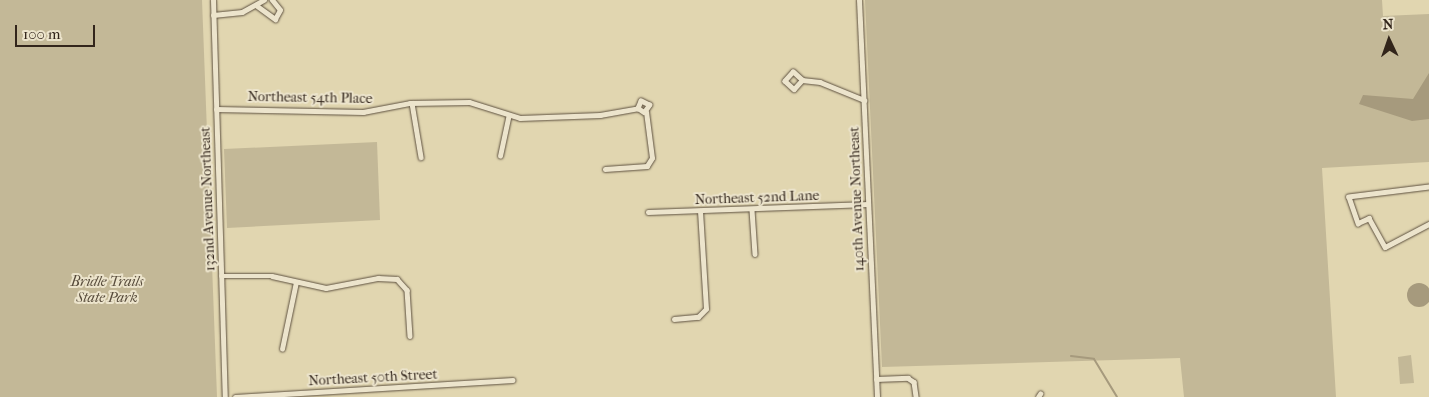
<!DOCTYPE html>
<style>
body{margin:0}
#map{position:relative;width:1429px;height:397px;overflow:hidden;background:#e1d6b0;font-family:"IM FELL French Canon",serif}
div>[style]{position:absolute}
.green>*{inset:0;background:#c3b897}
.water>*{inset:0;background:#a69a7d}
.round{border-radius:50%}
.stream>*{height:2px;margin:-1px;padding:0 1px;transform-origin:1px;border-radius:1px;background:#a69a7d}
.roads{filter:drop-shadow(0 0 1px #5e5140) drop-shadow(0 0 1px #5e5140)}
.minor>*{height:4.5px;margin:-2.25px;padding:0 2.25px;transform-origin:2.25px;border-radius:2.25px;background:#ece4cc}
.tertiary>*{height:5px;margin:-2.5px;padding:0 2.5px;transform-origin:2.5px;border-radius:2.5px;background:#ece4cc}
span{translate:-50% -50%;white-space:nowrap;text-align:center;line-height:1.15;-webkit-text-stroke:4px #ece4cc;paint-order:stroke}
.street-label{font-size:14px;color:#32251b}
.park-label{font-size:14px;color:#564a3a;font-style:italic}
.north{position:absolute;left:1364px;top:15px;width:50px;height:50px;-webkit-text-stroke:4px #ece4cc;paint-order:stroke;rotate:357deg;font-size:14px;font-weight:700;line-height:20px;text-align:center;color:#32251b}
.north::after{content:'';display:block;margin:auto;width:18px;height:22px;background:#32251b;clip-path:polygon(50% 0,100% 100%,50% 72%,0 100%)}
.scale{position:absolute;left:15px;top:25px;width:80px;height:22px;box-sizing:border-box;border:2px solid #32251b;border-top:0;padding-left:6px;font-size:15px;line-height:18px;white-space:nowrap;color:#32251b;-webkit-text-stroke:4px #ece4cc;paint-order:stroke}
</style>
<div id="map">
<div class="green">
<i style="clip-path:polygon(0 0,202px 0,217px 397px,0 397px)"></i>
<i style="clip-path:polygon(865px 0,1382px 0,1383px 16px,1429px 14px,1429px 162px,1322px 168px,1336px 397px,1184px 397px,1180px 358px,882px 367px)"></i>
<i style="clip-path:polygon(377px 142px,380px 220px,227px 228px,224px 149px)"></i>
<i style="clip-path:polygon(1411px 355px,1414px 383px,1400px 384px,1398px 357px)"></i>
</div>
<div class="water">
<i style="clip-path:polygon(1429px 73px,1429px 119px,1412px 121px,1359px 104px,1363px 95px,1413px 99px)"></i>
<i class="round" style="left:1407px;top:283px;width:24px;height:24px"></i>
</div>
<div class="stream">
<i style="left:1071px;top:356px;width:23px;rotate:7deg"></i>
<i style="left:1094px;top:359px;width:44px;rotate:58.8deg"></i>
</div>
<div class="roads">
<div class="minor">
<i style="left:256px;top:5px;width:24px;rotate:36deg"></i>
<i style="left:275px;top:19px;width:10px;rotate:-61deg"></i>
<i style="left:280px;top:10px;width:13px;rotate:-129deg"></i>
<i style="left:213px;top:15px;width:29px;rotate:-6deg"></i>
<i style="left:242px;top:12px;width:25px;rotate:-29deg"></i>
<i style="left:802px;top:80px;width:12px;rotate:-138deg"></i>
<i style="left:793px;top:72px;width:12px;rotate:132deg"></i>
<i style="left:785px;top:81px;width:12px;rotate:42deg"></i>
<i style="left:794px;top:89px;width:12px;rotate:-48deg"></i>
<i style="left:802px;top:80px;width:18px;rotate:6deg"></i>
<i style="left:820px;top:82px;width:48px;rotate:22.2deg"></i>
<i style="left:412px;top:103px;width:55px;rotate:80.5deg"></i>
<i style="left:216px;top:109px;width:147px;rotate:1.2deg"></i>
<i style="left:363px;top:112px;width:48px;rotate:-10.8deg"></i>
<i style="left:410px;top:103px;width:59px;rotate:-1deg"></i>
<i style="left:469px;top:102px;width:53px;rotate:17.4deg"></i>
<i style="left:520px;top:118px;width:80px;rotate:-2.1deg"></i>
<i style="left:600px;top:115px;width:39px;rotate:-10deg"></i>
<i style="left:638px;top:108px;width:7px;rotate:34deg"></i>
<i style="left:644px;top:112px;width:9px;rotate:-54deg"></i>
<i style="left:649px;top:105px;width:9px;rotate:-153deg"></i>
<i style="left:641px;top:101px;width:8px;rotate:113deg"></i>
<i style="left:500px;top:156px;width:40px;rotate:-78deg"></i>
<i style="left:605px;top:169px;width:42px;rotate:-4.1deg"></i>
<i style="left:647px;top:166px;width:9px;rotate:-58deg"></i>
<i style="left:652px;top:158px;width:46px;rotate:-97.4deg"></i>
<i style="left:1429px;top:187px;width:81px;rotate:172.9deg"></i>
<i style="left:1349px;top:197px;width:28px;rotate:71deg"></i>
<i style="left:1358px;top:223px;width:12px;rotate:-24deg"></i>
<i style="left:1369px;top:218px;width:33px;rotate:61deg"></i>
<i style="left:1385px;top:247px;width:50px;rotate:-27.6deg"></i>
<i style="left:752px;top:210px;width:44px;rotate:86.1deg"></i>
<i style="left:648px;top:212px;width:220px;rotate:-2.1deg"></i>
<i style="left:221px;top:276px;width:51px"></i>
<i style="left:272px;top:276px;width:55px;rotate:12.5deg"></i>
<i style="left:326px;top:288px;width:53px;rotate:-10.9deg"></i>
<i style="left:378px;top:278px;width:19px;rotate:3deg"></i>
<i style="left:397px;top:279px;width:15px;rotate:48deg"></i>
<i style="left:407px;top:290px;width:46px;rotate:86.3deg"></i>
<i style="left:674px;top:319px;width:24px;rotate:-5deg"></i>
<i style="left:698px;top:317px;width:11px;rotate:-45deg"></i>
<i style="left:706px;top:309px;width:98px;rotate:-93.5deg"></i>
<i style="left:282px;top:349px;width:68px;rotate:-78.2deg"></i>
<i style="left:876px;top:379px;width:32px;rotate:-2deg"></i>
<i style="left:908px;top:378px;width:7px;rotate:34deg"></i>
<i style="left:914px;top:382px;width:15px;rotate:82deg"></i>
<i style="left:235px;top:397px;width:278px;rotate:-3.5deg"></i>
<i style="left:1038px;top:397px;width:4px;rotate:-56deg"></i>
</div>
<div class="tertiary">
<i style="left:213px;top:0;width:397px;rotate:88.3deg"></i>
<i style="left:859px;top:0;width:397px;rotate:87.4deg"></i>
</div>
</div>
<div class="street-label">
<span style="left:310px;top:98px;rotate:1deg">Northeast 54th Place</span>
<span style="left:757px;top:198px;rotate:-2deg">Northeast 52nd Lane</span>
<span style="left:208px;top:199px;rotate:-92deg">132nd Avenue Northeast</span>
<span style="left:857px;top:199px;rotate:-92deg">140th Avenue Northeast</span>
<span style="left:373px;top:378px;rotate:-3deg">Northeast 50th Street</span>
</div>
<div class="park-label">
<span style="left:107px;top:290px">Bridle Trails<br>State Park</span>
</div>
<div class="north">N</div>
<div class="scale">100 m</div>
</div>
